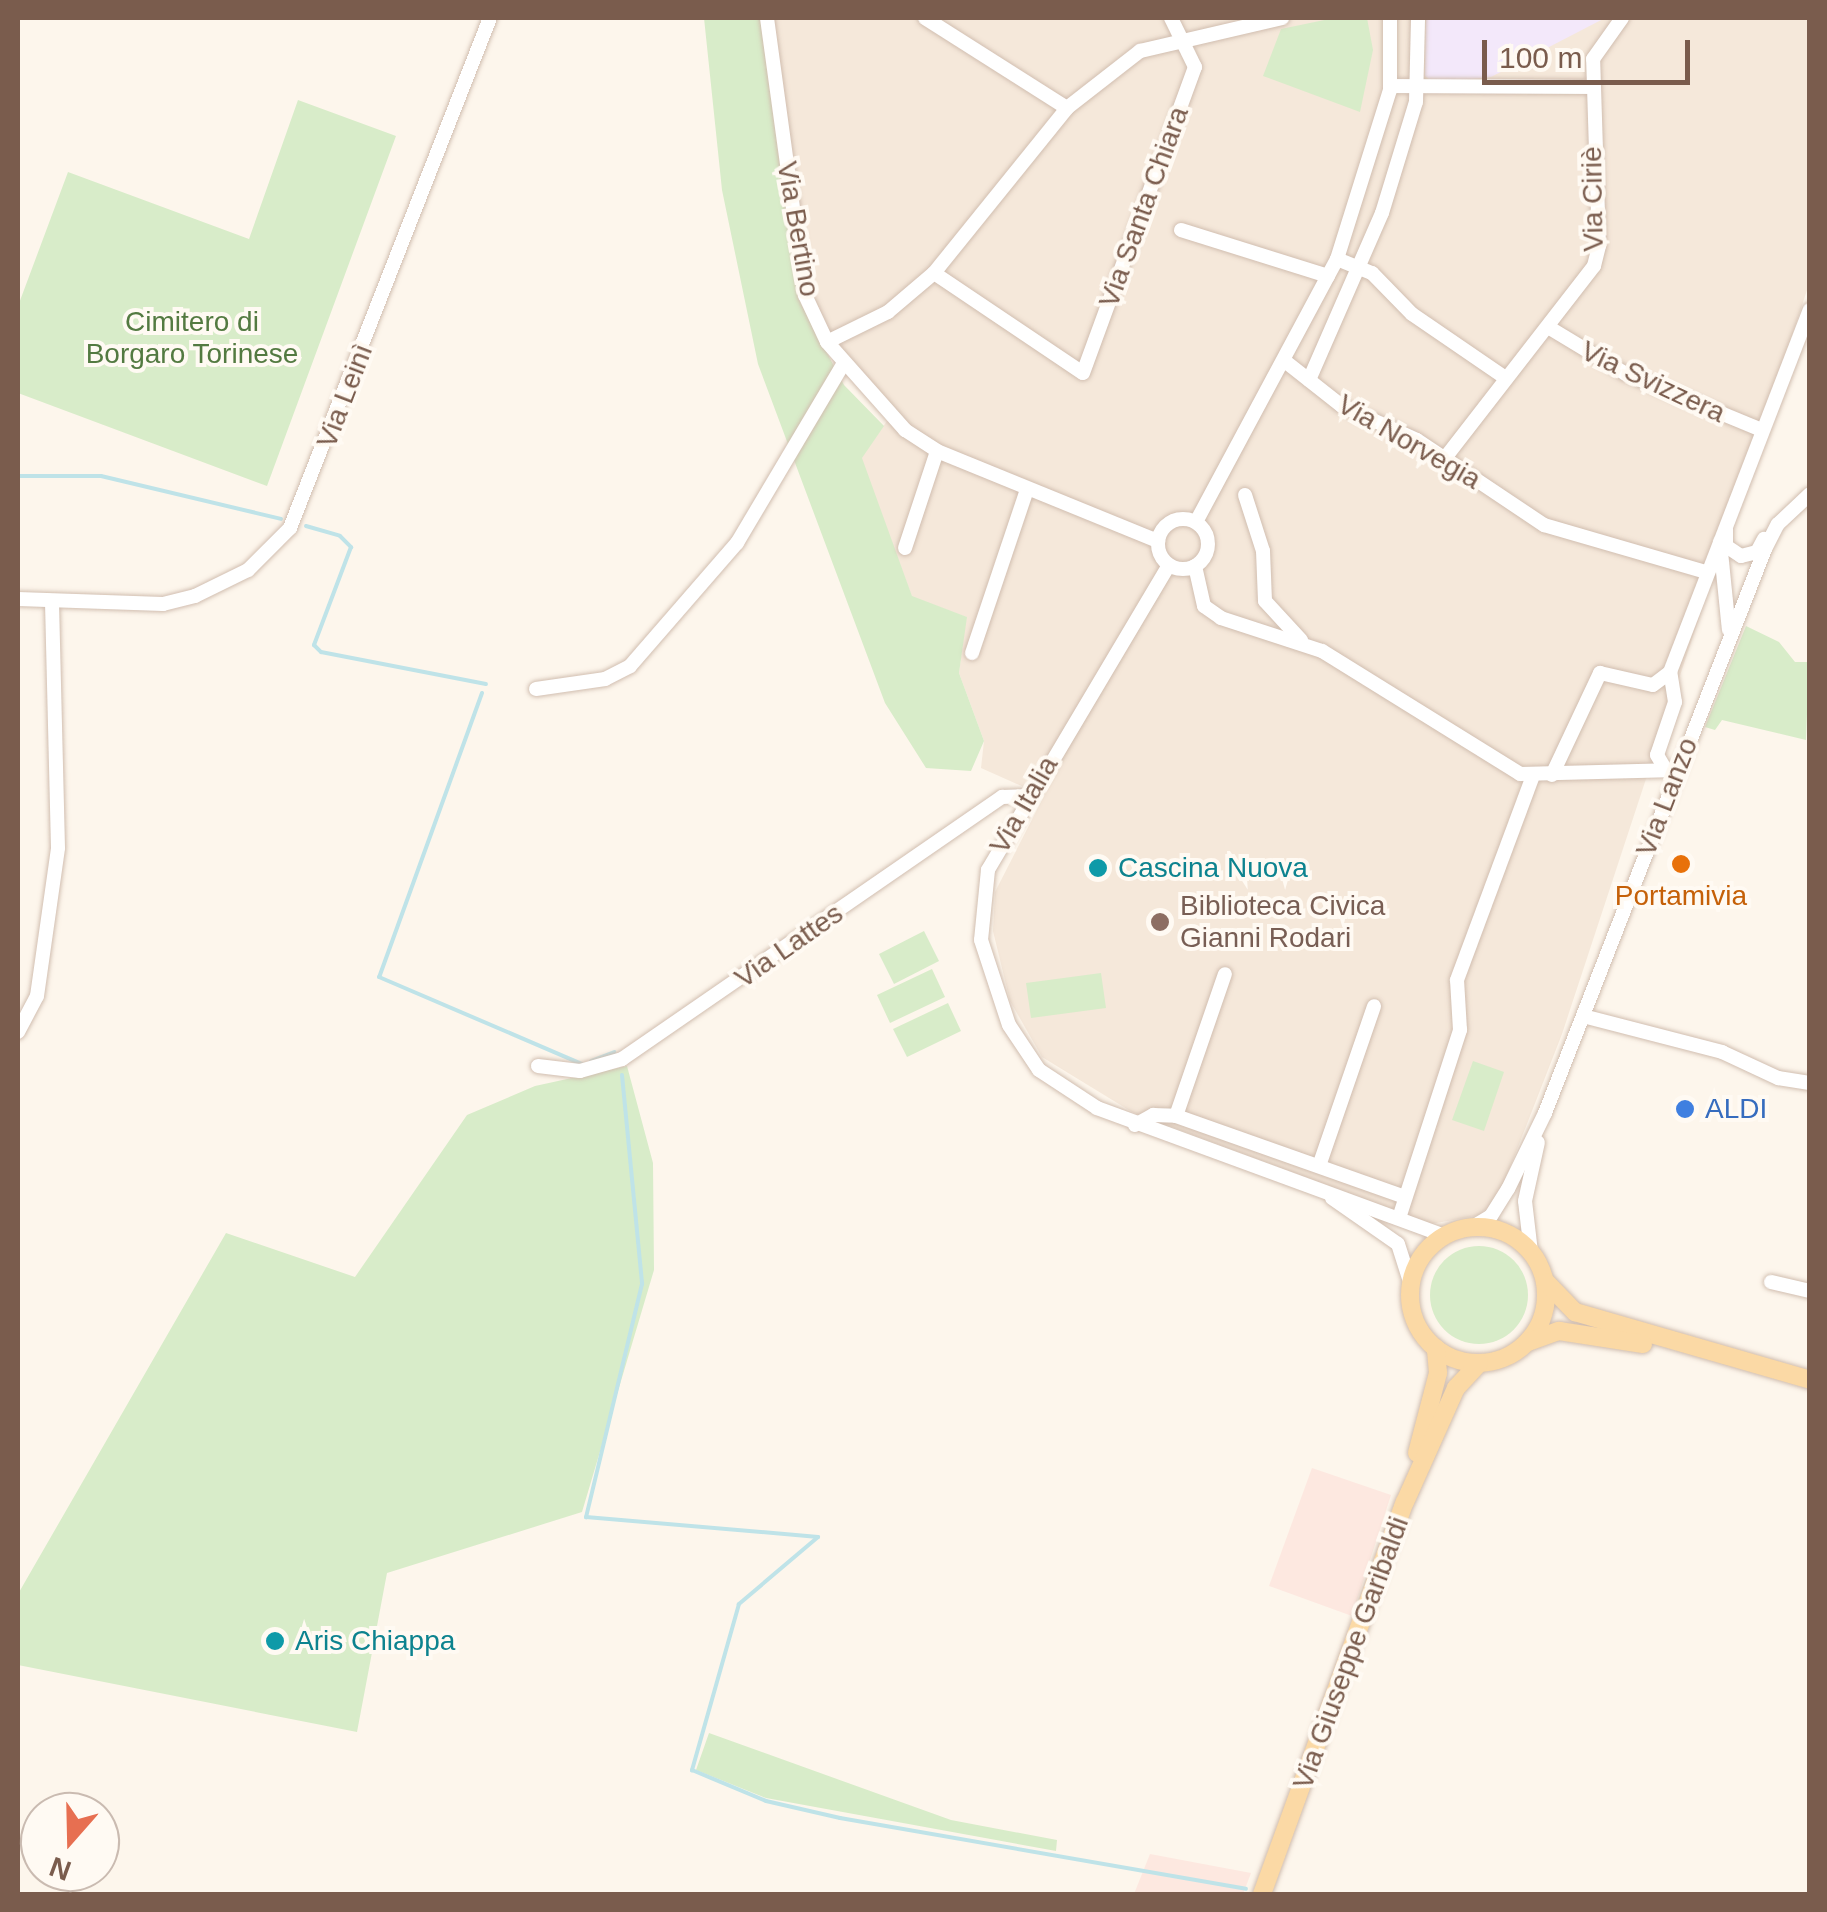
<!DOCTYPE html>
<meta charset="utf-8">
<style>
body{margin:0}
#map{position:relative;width:1827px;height:1912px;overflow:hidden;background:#fdf6ec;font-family:Arial,sans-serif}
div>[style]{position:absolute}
.residential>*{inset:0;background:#f5e8da}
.commercial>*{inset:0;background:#fde8e0}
.education>*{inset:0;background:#f3e8fa}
.green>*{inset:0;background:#d8ecc9}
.round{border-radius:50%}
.stream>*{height:4px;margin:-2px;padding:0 2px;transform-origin:2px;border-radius:2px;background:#bfe3e8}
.roads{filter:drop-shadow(0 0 2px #d1beb0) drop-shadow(0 0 2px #d1beb0)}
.minor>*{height:14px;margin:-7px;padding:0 7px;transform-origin:7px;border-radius:7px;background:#fff}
.minor>.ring{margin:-7px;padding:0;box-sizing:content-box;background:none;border:14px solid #fff;border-radius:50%}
.major>*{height:18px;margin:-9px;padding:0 9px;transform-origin:9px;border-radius:9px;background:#fbd9a5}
.major>.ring{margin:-9px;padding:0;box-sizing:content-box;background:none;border:18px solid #fbd9a5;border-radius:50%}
.dots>*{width:28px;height:28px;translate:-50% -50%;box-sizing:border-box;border:5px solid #fffaf3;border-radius:50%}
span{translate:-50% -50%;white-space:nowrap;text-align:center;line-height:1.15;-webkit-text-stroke:8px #fffaf3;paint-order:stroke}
.street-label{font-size:28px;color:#7a5c4d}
.park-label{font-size:28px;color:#537a41}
.culture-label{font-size:28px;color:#0d838f}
.left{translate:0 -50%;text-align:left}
.food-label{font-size:28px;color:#c56008}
.education-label{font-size:28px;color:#785e54}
.shop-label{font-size:28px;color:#366cbe}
.frame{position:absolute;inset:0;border:20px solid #7a5c4d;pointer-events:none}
.north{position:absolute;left:20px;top:1792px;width:100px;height:100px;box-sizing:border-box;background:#fffaf3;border:2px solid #cabbb1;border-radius:50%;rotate:200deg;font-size:28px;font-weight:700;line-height:40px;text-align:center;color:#7a5c4d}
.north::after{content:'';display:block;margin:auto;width:35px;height:45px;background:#e76f51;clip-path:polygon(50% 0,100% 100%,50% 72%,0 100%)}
.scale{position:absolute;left:1482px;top:40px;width:208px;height:45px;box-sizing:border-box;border:5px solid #7a5c4d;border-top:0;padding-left:12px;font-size:30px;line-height:35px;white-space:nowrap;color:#7a5c4d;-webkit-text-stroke:8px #fffaf3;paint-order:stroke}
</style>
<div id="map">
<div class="residential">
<i style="clip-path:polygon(772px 18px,1809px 18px,1809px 284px,1562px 1034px,1498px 1198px,1480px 1215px,1431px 1224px,1132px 1112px,1042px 1057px,1010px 1001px,993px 931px,995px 892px,1044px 796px,981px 768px,984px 741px,959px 673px,966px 617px,912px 597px,861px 458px,894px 411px,839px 351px,806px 291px)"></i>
</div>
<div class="commercial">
<i style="clip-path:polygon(1312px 1468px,1391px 1495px,1352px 1616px,1269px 1586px)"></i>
<i style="clip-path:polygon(1150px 1854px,1251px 1873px,1243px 1894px,1134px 1894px)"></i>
</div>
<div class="education">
<i style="clip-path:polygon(1426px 18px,1605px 18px,1491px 77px,1434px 83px,1425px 76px)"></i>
</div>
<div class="green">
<i style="clip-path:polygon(704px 18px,760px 18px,798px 298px,844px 385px,884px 426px,862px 458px,912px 596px,967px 617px,959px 673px,984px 741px,971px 771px,926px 768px,885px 703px,758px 364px,722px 190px)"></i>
<i style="clip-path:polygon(1334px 18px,1367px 18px,1373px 50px,1360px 112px,1263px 76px,1281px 29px)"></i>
<i style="clip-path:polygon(298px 100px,396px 136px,267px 486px,18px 393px,18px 306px,68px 172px,249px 239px)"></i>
<i style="clip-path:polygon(1746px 626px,1779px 642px,1795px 662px,1809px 662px,1806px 740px,1722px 720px,1715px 730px,1705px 727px)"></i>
<i style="clip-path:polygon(924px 931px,939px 961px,894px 984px,879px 954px)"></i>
<i style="clip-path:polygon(932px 969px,945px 997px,890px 1023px,877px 995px)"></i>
<i style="clip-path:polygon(1101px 973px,1106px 1008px,1031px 1018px,1026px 983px)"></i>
<i style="clip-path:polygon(948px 1003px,961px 1031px,907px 1057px,893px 1029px)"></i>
<i style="clip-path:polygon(1473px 1061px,1504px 1072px,1484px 1131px,1452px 1120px)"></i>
<i style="clip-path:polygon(627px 1066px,653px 1163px,654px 1270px,582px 1512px,387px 1573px,357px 1732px,18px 1665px,18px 1594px,226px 1233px,355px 1277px,467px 1115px,535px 1086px)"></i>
<i class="round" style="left:1430px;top:1246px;width:98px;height:98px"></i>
<i style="clip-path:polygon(709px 1733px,951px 1820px,1057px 1840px,1056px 1851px,766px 1798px,696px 1770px)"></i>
</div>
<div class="stream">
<i style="left:18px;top:476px;width:83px"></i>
<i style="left:101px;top:476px;width:185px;rotate:13.4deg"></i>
<i style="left:306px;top:526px;width:35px;rotate:16deg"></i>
<i style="left:340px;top:536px;width:16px;rotate:45deg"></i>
<i style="left:351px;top:547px;width:105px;rotate:110.7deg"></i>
<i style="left:314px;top:645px;width:10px;rotate:45deg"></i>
<i style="left:321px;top:652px;width:168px;rotate:11deg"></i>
<i style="left:482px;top:693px;width:302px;rotate:109.9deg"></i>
<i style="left:379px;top:977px;width:221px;rotate:23.2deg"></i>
<i style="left:591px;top:1061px;width:25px;rotate:-21deg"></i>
<i style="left:622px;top:1075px;width:210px;rotate:84.5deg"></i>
<i style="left:642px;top:1284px;width:240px;rotate:103.5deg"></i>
<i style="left:586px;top:1517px;width:233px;rotate:4.9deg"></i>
<i style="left:818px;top:1537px;width:104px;rotate:139.7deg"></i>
<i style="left:739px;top:1604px;width:173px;rotate:105.8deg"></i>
<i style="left:692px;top:1770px;width:80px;rotate:22.7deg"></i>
<i style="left:766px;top:1801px;width:76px;rotate:12.9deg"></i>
<i style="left:840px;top:1818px;width:412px;rotate:9.9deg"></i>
</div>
<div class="roads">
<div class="minor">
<i style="left:767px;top:18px;width:280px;rotate:82.2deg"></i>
<i style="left:805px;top:295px;width:52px;rotate:64.9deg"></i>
<i style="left:827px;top:342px;width:118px;rotate:48.4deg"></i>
<i style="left:905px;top:430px;width:38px;rotate:33deg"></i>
<i style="left:937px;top:451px;width:239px;rotate:22.2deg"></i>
<i style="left:925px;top:18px;width:168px;rotate:32.4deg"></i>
<i style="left:1391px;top:86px;width:201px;rotate:0.3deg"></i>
<i style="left:1181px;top:230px;width:154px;rotate:17.4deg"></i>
<i style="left:1337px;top:259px;width:38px;rotate:22deg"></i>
<i style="left:1372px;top:273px;width:57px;rotate:45.7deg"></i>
<i style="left:1412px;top:314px;width:112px;rotate:34.4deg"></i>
<i style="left:934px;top:273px;width:179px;rotate:33.9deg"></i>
<i style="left:1083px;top:373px;width:326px;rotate:-69.9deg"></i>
<i style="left:1195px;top:67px;width:55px;rotate:-116.1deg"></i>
<i style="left:1548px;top:327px;width:91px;rotate:31.1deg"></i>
<i style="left:1626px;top:374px;width:147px;rotate:22.4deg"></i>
<i style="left:827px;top:342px;width:68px;rotate:-26.2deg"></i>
<i style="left:888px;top:312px;width:60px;rotate:-40.3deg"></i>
<i style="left:934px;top:273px;width:212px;rotate:-51.1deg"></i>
<i style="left:1067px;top:108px;width:93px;rotate:-38deg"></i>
<i style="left:1140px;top:51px;width:146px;rotate:-13.1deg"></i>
<i style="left:1286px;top:362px;width:71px;rotate:38.2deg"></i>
<i style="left:1342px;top:406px;width:82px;rotate:24.4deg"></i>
<i style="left:1417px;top:440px;width:153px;rotate:33.8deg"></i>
<i style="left:1544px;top:525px;width:169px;rotate:16.2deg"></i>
<i style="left:1309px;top:380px;width:182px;rotate:-66.4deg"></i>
<i style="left:1382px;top:213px;width:116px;rotate:-73deg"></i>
<i style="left:1416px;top:102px;width:84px;rotate:-88.6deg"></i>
<i style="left:1445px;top:458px;width:243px;rotate:-52.2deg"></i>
<i style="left:1594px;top:266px;width:21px;rotate:-76deg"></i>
<i style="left:1599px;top:246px;width:187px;rotate:-91.8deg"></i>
<i style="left:1593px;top:59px;width:50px;rotate:-54.7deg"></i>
<i style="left:1245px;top:495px;width:59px;rotate:72.2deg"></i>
<i style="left:1263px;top:551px;width:50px;rotate:87.7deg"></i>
<i style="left:1265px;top:601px;width:53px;rotate:47.3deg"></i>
<i class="ring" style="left:1158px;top:519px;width:36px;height:36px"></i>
<i style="left:1196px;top:522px;width:298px;rotate:-61.8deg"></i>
<i style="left:1337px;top:259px;width:177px;rotate:-72.6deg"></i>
<i style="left:1390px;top:90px;width:72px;rotate:-90deg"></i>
<i style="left:1726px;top:529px;width:17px;rotate:90deg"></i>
<i style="left:1726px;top:546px;width:18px;rotate:34deg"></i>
<i style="left:1741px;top:556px;width:16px;rotate:-14deg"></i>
<i style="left:1757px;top:552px;width:15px;rotate:-62deg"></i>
<i style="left:1720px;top:542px;width:88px;rotate:84.2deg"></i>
<i style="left:905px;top:548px;width:102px;rotate:-71.7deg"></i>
<i style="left:1169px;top:565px;width:355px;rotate:120.7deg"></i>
<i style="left:988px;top:870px;width:70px;rotate:95.7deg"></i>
<i style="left:981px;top:940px;width:89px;rotate:71.8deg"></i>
<i style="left:1009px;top:1025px;width:54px;rotate:56.3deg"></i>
<i style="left:1039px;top:1070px;width:69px;rotate:33.2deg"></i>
<i style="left:1097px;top:1108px;width:371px;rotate:20.2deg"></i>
<i style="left:1195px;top:566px;width:41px;rotate:77.3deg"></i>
<i style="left:1204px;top:606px;width:21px;rotate:35deg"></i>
<i style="left:1221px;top:618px;width:106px;rotate:18.1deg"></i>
<i style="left:1322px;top:651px;width:233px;rotate:31.8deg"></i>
<i style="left:1520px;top:774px;width:157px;rotate:-1.5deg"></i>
<i style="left:18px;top:599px;width:145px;rotate:2deg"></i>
<i style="left:163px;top:604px;width:33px;rotate:-14deg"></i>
<i style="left:195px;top:596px;width:59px;rotate:-26.1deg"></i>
<i style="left:248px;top:570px;width:59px;rotate:-45deg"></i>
<i style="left:290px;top:528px;width:548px;rotate:-68.59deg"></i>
<i style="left:972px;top:653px;width:172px;rotate:-71.4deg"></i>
<i style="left:536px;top:689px;width:70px;rotate:-8.2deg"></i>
<i style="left:605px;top:679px;width:28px;rotate:-27deg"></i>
<i style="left:630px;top:666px;width:163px;rotate:-49deg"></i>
<i style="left:737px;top:543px;width:209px;rotate:-59.3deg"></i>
<i style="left:1664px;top:767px;width:14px;rotate:-120deg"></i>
<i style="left:1657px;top:755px;width:56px;rotate:-71.2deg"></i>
<i style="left:1675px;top:702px;width:30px;rotate:-99deg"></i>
<i style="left:1552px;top:775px;width:113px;rotate:-64.8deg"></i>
<i style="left:1600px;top:673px;width:54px;rotate:12.8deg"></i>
<i style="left:1653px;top:685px;width:21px;rotate:-37deg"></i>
<i style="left:1670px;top:672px;width:388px;rotate:-68.9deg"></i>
<i style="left:1583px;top:1016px;width:144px;rotate:14.5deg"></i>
<i style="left:1722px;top:1052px;width:62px;rotate:24.9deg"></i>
<i style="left:1778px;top:1078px;width:32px;rotate:9deg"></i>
<i style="left:18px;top:1032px;width:41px;rotate:-62.2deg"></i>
<i style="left:37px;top:996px;width:149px;rotate:-81.9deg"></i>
<i style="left:58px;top:848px;width:247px;rotate:-91.4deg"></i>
<i style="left:538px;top:1066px;width:42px;rotate:6.8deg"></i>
<i style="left:580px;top:1071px;width:44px;rotate:-15.9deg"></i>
<i style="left:622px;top:1059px;width:462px;rotate:-34.6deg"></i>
<i style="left:1002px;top:797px;width:27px;rotate:-2deg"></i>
<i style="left:1176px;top:1116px;width:150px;rotate:-71deg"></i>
<i style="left:1135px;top:1125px;width:21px;rotate:-29deg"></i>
<i style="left:1153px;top:1115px;width:23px;rotate:2deg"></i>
<i style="left:1176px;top:1116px;width:240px;rotate:19.5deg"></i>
<i style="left:1319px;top:1166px;width:169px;rotate:-71deg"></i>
<i style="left:1332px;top:1198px;width:80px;rotate:34.9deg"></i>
<i style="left:1398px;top:1244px;width:43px;rotate:72.4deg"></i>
<i style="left:1399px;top:1218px;width:198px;rotate:-72deg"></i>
<i style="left:1460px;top:1030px;width:50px;rotate:-93.4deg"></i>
<i style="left:1457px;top:980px;width:215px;rotate:-69.6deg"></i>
<i style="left:1471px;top:1228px;width:23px;rotate:-31deg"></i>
<i style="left:1491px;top:1216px;width:32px;rotate:-58deg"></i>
<i style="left:1508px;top:1189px;width:85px;rotate:-64deg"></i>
<i style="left:1545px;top:1113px;width:605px;rotate:-68.69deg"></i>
<i style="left:1765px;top:549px;width:28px;rotate:-63deg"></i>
<i style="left:1778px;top:524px;width:44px;rotate:-43.2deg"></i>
<i style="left:1531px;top:1252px;width:51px;rotate:-96.7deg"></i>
<i style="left:1525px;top:1201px;width:60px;rotate:-77.6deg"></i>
<i style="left:1771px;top:1282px;width:40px;rotate:13deg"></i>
</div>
<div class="major">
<i class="ring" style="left:1410px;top:1227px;width:118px;height:118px"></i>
<i style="left:1546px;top:1282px;width:42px;rotate:46deg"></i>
<i style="left:1575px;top:1312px;width:245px;rotate:16.1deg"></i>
<i style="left:1528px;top:1342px;width:33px;rotate:-20deg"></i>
<i style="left:1559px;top:1331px;width:85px;rotate:8.8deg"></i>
<i style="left:1417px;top:1453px;width:83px;rotate:-75.3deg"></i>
<i style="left:1438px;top:1373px;width:25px;rotate:-95deg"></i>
<i style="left:1262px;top:1894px;width:417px;rotate:-70deg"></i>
<i style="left:1405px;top:1502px;width:125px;rotate:-65.9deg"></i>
<i style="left:1456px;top:1388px;width:34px;rotate:-47deg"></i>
</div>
</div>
<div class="dots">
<i style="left:1681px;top:864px;background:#e8710a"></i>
<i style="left:1098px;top:868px;background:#0f9aa8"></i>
<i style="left:1160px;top:922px;background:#8d6e63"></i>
<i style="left:1685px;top:1109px;background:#3f7fe0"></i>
<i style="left:275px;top:1641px;background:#0f9aa8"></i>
</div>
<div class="street-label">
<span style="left:1593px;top:199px;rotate:-91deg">Via Ciriè</span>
<span style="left:1144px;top:207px;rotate:-70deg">Via Santa Chiara</span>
<span style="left:798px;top:229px;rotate:80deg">Via Bertino</span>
<span style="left:1653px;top:382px;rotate:25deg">Via Svizzera</span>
<span style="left:345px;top:396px;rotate:-69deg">Via Leinì</span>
<span style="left:1409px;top:442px;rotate:30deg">Via Norvegia</span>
<span style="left:1667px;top:797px;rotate:-69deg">Via Lanzo</span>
<span style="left:1024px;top:805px;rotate:-60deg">Via Italia</span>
<span style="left:789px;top:946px;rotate:-35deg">Via Lattes</span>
<span style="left:1351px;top:1653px;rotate:-70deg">Via Giuseppe Garibaldi</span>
</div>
<div class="park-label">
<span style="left:192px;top:338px">Cimitero di<br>Borgaro Torinese</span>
</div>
<div class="culture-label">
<span class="left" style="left:1118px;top:868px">Cascina Nuova</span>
<span class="left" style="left:295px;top:1641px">Aris Chiappa</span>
</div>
<div class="food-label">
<span style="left:1681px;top:896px">Portamivia</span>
</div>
<div class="education-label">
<span class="left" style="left:1180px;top:922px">Biblioteca Civica<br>Gianni Rodari</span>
</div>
<div class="shop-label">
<span class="left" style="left:1705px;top:1109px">ALDI</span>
</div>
<div class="frame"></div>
<div class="north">N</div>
<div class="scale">100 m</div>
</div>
